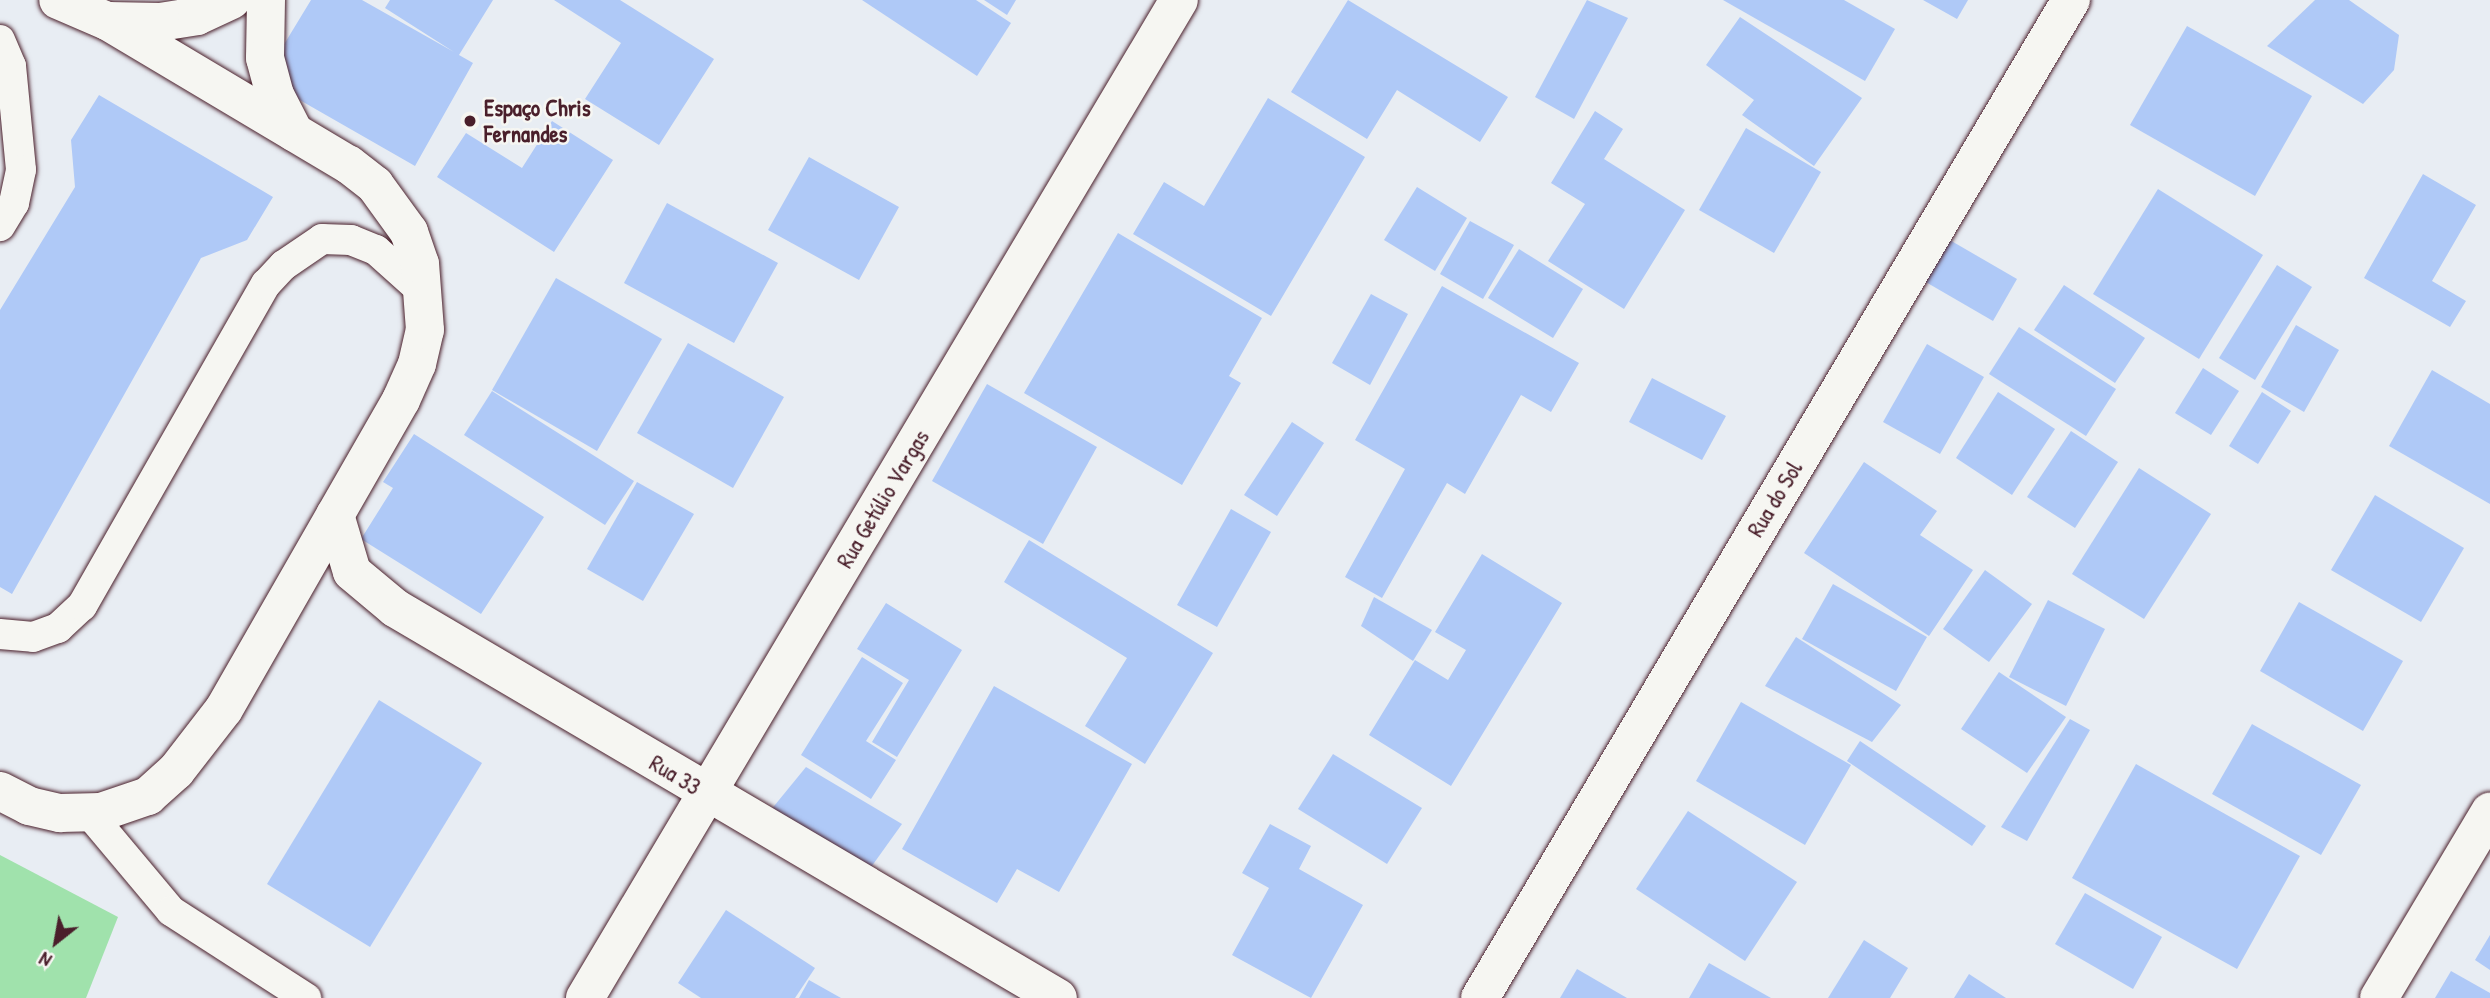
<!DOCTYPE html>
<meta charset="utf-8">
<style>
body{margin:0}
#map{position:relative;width:2490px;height:998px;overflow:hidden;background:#e8edf3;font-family:"Patrick Hand",sans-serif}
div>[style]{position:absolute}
.green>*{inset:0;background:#a0e2ac}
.building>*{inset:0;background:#afc9f7}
.roads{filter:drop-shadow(0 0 2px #4a1f2b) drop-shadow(0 0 2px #4a1f2b)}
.lane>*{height:30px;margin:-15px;padding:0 15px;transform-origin:15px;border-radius:15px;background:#f6f6f2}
.street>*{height:38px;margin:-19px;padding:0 19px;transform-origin:19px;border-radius:19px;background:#f6f6f2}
.secondary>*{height:38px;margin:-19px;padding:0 19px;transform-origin:19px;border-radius:19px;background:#f6f6f2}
.dots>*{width:19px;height:19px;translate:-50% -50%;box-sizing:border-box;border:4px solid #f6f6f2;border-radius:50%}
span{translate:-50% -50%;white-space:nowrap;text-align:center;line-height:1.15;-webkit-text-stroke:5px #f6f6f2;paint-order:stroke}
.poi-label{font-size:23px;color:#4a1f2b;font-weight:700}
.left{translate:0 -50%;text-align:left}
.street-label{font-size:23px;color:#4a1f2b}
.north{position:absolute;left:21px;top:907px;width:70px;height:70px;-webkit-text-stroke:5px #f6f6f2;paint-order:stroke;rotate:211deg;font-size:19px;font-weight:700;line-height:28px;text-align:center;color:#4a1f2b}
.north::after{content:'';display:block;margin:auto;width:24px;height:32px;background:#4a1f2b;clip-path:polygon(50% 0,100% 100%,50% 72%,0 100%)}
</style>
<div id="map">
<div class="green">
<i style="clip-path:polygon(0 855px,118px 917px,86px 998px,0 998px)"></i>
</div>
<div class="building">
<i style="clip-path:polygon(311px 0,362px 0,454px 52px,385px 8px,390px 0,493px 0,459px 55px,473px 63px,415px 166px,263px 79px)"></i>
<i style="clip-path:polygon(554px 0,620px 0,714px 59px,659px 145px,585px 99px,621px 43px)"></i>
<i style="clip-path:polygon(862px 0,976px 0,1011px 23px,977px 76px)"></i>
<i style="clip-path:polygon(984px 0,1016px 0,1007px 15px)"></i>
<i style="clip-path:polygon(1348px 0,1508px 97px,1480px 142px,1397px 90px,1367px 139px,1291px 92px)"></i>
<i style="clip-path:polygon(1587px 0,1628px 18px,1574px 119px,1535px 97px)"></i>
<i style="clip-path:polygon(1723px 0,1844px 0,1895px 29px,1865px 81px)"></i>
<i style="clip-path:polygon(1923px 0,1968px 0,1957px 19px)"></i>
<i style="clip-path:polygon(2315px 0,2349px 0,2399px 35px,2394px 70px,2363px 104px,2267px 46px)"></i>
<i style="clip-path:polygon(1740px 17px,1862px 98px,1814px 166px,1742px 115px,1754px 100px,1706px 65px)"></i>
<i style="clip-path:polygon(2187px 26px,2312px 96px,2255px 196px,2130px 125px)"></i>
<i style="clip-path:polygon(99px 95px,273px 197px,247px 240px,201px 258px,12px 594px,0 587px,0 310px,75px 187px,71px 140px)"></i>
<i style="clip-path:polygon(1268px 98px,1365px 157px,1271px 316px,1133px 234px,1164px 182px,1204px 206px)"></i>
<i style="clip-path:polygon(1595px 111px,1623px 129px,1604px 159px,1685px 210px,1624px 309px,1548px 261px,1585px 204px,1551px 183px)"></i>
<i style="clip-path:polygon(552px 121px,613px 160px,554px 252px,437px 177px,466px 133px,522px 168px)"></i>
<i style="clip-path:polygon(1746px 128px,1821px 172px,1774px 253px,1699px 210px)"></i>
<i style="clip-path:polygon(809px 157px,899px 207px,859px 280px,768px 230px)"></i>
<i style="clip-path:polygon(2423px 174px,2476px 205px,2432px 281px,2466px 301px,2450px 327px,2364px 278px)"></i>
<i style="clip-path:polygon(1417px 187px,1467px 218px,1435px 271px,1384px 240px)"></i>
<i style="clip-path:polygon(2158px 189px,2263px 255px,2199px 359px,2093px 294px)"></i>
<i style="clip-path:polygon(667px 203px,778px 263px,734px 343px,624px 283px)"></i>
<i style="clip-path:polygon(1470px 221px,1514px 245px,1483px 299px,1440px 274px)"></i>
<i style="clip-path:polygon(1118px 233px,1262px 318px,1229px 376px,1241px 383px,1182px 485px,1024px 393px)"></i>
<i style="clip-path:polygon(1948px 239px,2017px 279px,1993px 321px,1924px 281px)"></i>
<i style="clip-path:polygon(1519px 249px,1583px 289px,1553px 338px,1488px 298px)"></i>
<i style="clip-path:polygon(2277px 265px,2312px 287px,2255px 380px,2219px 358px)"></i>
<i style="clip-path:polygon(556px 278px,662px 339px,597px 451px,492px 390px)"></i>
<i style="clip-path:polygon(2064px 285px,2145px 338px,2115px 383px,2034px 330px)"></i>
<i style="clip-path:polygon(1442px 286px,1579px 363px,1551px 412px,1521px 395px,1465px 494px,1447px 483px,1382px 598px,1345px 577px,1405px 469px,1355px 440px)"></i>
<i style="clip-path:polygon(1371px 294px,1408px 314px,1370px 385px,1332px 363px)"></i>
<i style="clip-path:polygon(2296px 325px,2339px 350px,2304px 412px,2261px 387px)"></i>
<i style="clip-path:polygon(2019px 327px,2116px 389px,2086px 436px,1989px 374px)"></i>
<i style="clip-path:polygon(688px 343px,784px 397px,733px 488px,637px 433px)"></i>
<i style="clip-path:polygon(1927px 344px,1984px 377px,1940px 454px,1883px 422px)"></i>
<i style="clip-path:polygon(2203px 368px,2239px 391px,2211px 435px,2175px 413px)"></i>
<i style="clip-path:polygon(2432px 370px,2490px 404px,2490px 504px,2389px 446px)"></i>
<i style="clip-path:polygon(1652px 378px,1726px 416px,1702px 460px,1629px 422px)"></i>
<i style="clip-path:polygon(987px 384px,1097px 447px,1043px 544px,932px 481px)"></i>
<i style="clip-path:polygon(492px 391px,634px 481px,605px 525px,464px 435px)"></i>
<i style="clip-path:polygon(1998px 392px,2055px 429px,2012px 495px,1956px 458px)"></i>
<i style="clip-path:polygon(2262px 392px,2291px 411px,2258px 464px,2229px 446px)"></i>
<i style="clip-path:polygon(1292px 422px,1324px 443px,1277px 516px,1244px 495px)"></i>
<i style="clip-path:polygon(2071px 431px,2118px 462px,2075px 528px,2027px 497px)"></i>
<i style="clip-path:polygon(414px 434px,544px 517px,481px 614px,361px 539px,393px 488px,383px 482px)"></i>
<i style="clip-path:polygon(1864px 462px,1937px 511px,1920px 535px,1973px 570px,1929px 636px,1804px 553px)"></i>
<i style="clip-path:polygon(2139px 468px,2211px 514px,2144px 619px,2072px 574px)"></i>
<i style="clip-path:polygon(637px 482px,694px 514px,643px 601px,587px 569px)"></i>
<i style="clip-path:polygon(2375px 495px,2464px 548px,2421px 622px,2331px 570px)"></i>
<i style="clip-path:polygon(1231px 509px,1271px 532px,1217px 627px,1177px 605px)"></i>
<i style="clip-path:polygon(1029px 540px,1213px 653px,1145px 764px,1085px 726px,1127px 658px,1004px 582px)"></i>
<i style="clip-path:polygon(1482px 554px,1562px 603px,1451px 786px,1369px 735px,1415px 660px,1448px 680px,1466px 650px,1435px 632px)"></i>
<i style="clip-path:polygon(1985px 570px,2032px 604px,1989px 662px,1943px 629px)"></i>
<i style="clip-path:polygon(1833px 584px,1927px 637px,1896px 691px,1802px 639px)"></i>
<i style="clip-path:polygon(1374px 597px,1432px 630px,1413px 661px,1361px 626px)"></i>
<i style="clip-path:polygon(2048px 600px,2105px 629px,2066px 706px,2009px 677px)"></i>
<i style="clip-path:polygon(2299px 602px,2403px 661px,2363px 731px,2260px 671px)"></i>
<i style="clip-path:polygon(886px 603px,962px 650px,897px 757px,872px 742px,909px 680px,857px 649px)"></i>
<i style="clip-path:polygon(1796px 637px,1901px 705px,1872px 742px,1765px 686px)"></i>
<i style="clip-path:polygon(862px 657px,903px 683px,866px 741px,896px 760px,871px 799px,801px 755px)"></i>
<i style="clip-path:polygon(1999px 672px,2066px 717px,2027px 773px,1961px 729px)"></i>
<i style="clip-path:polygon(994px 686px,1132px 764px,1059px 892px,1017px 869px,997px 903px,902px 849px)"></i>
<i style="clip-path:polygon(379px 700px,482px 763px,370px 947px,267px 884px)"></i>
<i style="clip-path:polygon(1741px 702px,1851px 765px,1805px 845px,1696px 781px)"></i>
<i style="clip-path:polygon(2070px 719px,2090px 730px,2027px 841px,2001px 827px)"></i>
<i style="clip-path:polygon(2252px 724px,2361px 785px,2321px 855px,2212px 794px)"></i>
<i style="clip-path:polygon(1860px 741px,1986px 826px,1972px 846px,1847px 761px)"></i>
<i style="clip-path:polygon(1333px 754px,1422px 808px,1387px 864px,1298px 809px)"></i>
<i style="clip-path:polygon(2136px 764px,2300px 856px,2237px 969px,2072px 878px)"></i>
<i style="clip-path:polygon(806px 767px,902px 824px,869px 870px,770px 811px)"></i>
<i style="clip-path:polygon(1688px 811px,1797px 882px,1745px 961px,1636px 889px)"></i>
<i style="clip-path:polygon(1270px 824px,1311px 846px,1299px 869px,1363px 905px,1311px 998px,1232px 955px,1269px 888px,1242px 873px)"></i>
<i style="clip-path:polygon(2085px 893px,2162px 937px,2133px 989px,2055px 944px)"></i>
<i style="clip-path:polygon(726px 910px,815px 968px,795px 998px,701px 998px,678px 983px)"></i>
<i style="clip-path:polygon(2490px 935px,2490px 970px,2475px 960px)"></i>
<i style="clip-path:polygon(1864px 940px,1908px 968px,1890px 998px,1828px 998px)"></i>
<i style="clip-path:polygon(1709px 963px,1771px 998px,1689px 998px)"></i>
<i style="clip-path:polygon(1577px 969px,1627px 998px,1560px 998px)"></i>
<i style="clip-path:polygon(2451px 971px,2490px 993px,2490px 998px,2435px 998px)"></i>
<i style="clip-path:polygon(1969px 974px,2006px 998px,1954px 998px)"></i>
<i style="clip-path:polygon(809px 980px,841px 998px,799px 998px)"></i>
</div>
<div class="roads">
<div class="lane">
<i style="left:0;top:40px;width:28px;rotate:67deg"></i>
<i style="left:11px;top:66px;width:104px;rotate:84.5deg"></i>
<i style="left:21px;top:170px;width:34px;rotate:102deg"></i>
<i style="left:14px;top:203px;width:27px;rotate:121deg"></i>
<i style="left:0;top:634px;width:33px;rotate:5deg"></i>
<i style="left:33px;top:637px;width:27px;rotate:-20deg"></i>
<i style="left:58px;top:628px;width:33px;rotate:-43deg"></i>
<i style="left:82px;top:606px;width:371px;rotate:-60.3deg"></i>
<i style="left:266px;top:284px;width:26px;rotate:-47deg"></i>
<i style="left:284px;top:265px;width:46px;rotate:-34.4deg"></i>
<i style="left:322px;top:239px;width:29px;rotate:2deg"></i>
<i style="left:351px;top:240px;width:27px;rotate:22deg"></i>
<i style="left:376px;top:250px;width:66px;rotate:41.9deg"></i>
<i style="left:88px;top:812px;width:129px;rotate:50deg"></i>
<i style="left:171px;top:911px;width:161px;rotate:32.8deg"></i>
</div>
<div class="street">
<i style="left:335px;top:515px;width:59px;rotate:73.4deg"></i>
<i style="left:352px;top:572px;width:56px;rotate:39.9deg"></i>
<i style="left:395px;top:608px;width:769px;rotate:30.47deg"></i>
<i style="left:585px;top:998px;width:1161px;rotate:-59.24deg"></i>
<i style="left:1480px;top:998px;width:1160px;rotate:-59.37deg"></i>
<i style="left:2379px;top:998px;width:217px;rotate:-59.2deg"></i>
</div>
<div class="secondary">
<i style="left:266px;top:0;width:58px;rotate:91deg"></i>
<i style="left:265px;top:58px;width:38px;rotate:75deg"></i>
<i style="left:275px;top:95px;width:42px;rotate:62.8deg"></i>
<i style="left:108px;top:21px;width:52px;rotate:1.1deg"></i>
<i style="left:160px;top:22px;width:37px;rotate:-9deg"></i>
<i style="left:197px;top:16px;width:38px;rotate:-25deg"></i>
<i style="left:0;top:791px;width:33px;rotate:27deg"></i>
<i style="left:29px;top:806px;width:32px;rotate:13deg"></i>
<i style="left:60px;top:813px;width:41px;rotate:-1.4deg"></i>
<i style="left:101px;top:812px;width:50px;rotate:-18.8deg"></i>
<i style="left:148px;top:796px;width:38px;rotate:-42deg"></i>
<i style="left:176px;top:771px;width:78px;rotate:-52.3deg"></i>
<i style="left:224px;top:709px;width:356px;rotate:-60.2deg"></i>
<i style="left:401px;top:400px;width:39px;rotate:-66deg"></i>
<i style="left:417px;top:364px;width:35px;rotate:-77deg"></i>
<i style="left:425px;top:330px;width:66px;rotate:-94.3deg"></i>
<i style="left:420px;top:264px;width:34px;rotate:-109deg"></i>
<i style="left:409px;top:232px;width:58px;rotate:-125.9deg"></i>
<i style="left:375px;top:185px;width:33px;rotate:-142deg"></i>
<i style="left:349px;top:165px;width:282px;rotate:-149.2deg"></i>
<i style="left:107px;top:21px;width:53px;rotate:-156.8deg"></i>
</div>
</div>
<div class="dots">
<i style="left:470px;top:121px;background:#4a1f2b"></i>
</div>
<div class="poi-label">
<span class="left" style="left:484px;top:121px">Espaço Chris<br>Fernandes</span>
</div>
<div class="street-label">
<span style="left:883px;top:499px;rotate:-59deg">Rua Getúlio Vargas</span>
<span style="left:1775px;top:499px;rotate:-59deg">Rua do Sol</span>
<span style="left:675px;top:775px;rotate:31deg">Rua 33</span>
</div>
<div class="north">N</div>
</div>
